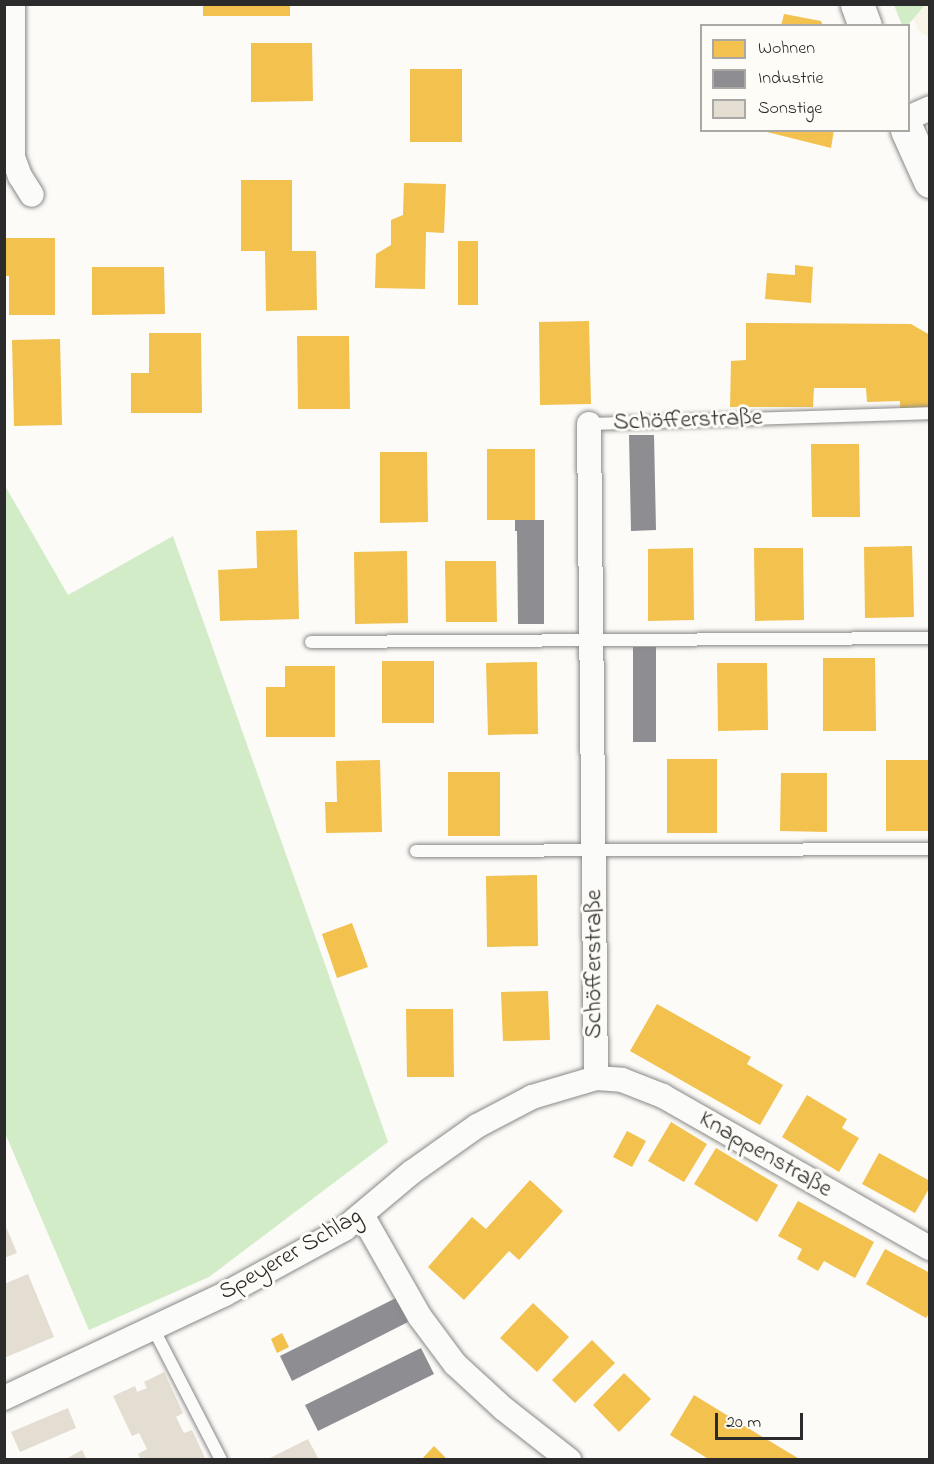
<!DOCTYPE html>
<meta charset="utf-8">
<style>
body{margin:0}
#map{position:relative;width:934px;height:1464px;overflow:hidden;background:#fcfbf8;font-family:"Indie Flower",sans-serif}
div>[style]{position:absolute}
.built>*{inset:0;background:#f9f4e8}
.green>*{inset:0;background:#d2ecc8}
.homes>*{inset:0;background:#f2c14e}
.industry>*{inset:0;background:#8d8d92}
.building>*{inset:0;background:#e3ddd2}
.roads{filter:drop-shadow(0 0 2px #898987) drop-shadow(0 0 2px #898987)}
.lane>*{height:12px;margin:-6px;padding:0 6px;transform-origin:6px;border-radius:6px;background:#fbfbf9}
.street>*{height:24px;margin:-12px;padding:0 12px;transform-origin:12px;border-radius:12px;background:#fbfbf9}
.secondary>*{height:33px;margin:-16.5px;padding:0 16.5px;transform-origin:16.5px;border-radius:16.5px;background:#fbfbf9}
span{translate:-50% -50%;white-space:nowrap;text-align:center;line-height:1.15;-webkit-text-stroke:6px #fdfcf7;paint-order:stroke}
.street-label{font-size:24px;color:#2b2b2b}
.frame{position:absolute;inset:0;border:6px solid #2b2b2b;pointer-events:none}
.legend{position:absolute;left:700px;top:24px;width:210px;height:108px;box-sizing:border-box;background:#fdfcf7;border:2px solid #a9a8a5;margin:0;padding:8px 10px;list-style:none;font-size:18px;color:#2b2b2b}
.legend li{display:flex;align-items:center;gap:12px;height:30px}
.legend b{width:30px;border:2px solid #a9a8a5}
.scale{position:absolute;left:715px;top:1413px;width:88px;height:27px;box-sizing:border-box;border:3px solid #2b2b2b;border-top:0;padding-left:8px;font-size:18px;line-height:21px;white-space:nowrap;color:#2b2b2b;-webkit-text-stroke:4px #fdfcf7;paint-order:stroke}
</style>
<div id="map">
<div class="built">
<i style="clip-path:polygon(908px 5px,929px 5px,929px 38px,918px 30px)"></i>
</div>
<div class="green">
<i style="clip-path:polygon(894px 5px,909px 6px,925px 5px,907px 26px,902px 25px)"></i>
<i style="clip-path:polygon(4px 484px,68px 595px,173px 536px,388px 1142px,209px 1277px,89px 1330px,5px 1133px)"></i>
</div>
<div class="homes">
<i style="clip-path:polygon(203px 4px,290px 4px,290px 16px,203px 16px)"></i>
<i style="clip-path:polygon(784px 14px,821px 21px,823px 26px,781px 26px)"></i>
<i style="clip-path:polygon(251px 43px,312px 43px,313px 101px,251px 102px)"></i>
<i style="clip-path:polygon(410px 69px,462px 69px,462px 142px,410px 142px)"></i>
<i style="clip-path:polygon(759px 130px,834px 130px,831px 148px)"></i>
<i style="clip-path:polygon(241px 180px,292px 180px,292px 251px,316px 251px,317px 310px,266px 311px,265px 251px,241px 251px)"></i>
<i style="clip-path:polygon(404px 183px,446px 184px,444px 233px,426px 232px,425px 289px,375px 288px,376px 254px,391px 245px,391px 220px,403px 215px)"></i>
<i style="clip-path:polygon(4px 238px,55px 238px,55px 315px,9px 315px,9px 276px,4px 276px)"></i>
<i style="clip-path:polygon(458px 241px,478px 241px,478px 305px,458px 305px)"></i>
<i style="clip-path:polygon(795px 265px,813px 267px,811px 303px,765px 299px,767px 273px,795px 275px)"></i>
<i style="clip-path:polygon(92px 267px,164px 267px,165px 314px,92px 315px)"></i>
<i style="clip-path:polygon(589px 321px,591px 404px,540px 405px,539px 322px)"></i>
<i style="clip-path:polygon(746px 323px,911px 324px,930px 335px,930px 407px,900px 409px,900px 401px,867px 402px,866px 388px,814px 388px,813px 407px,730px 407px,731px 361px,746px 360px)"></i>
<i style="clip-path:polygon(149px 333px,201px 333px,202px 413px,131px 413px,131px 373px,149px 373px)"></i>
<i style="clip-path:polygon(297px 336px,349px 336px,350px 409px,298px 409px)"></i>
<i style="clip-path:polygon(60px 339px,62px 425px,14px 426px,12px 340px)"></i>
<i style="clip-path:polygon(811px 444px,859px 444px,860px 517px,812px 517px)"></i>
<i style="clip-path:polygon(487px 449px,535px 449px,535px 520px,487px 520px)"></i>
<i style="clip-path:polygon(380px 452px,427px 452px,428px 522px,380px 523px)"></i>
<i style="clip-path:polygon(297px 530px,299px 619px,220px 621px,218px 570px,257px 568px,256px 531px)"></i>
<i style="clip-path:polygon(912px 546px,914px 617px,865px 618px,864px 547px)"></i>
<i style="clip-path:polygon(693px 548px,694px 620px,648px 621px,648px 549px)"></i>
<i style="clip-path:polygon(754px 548px,803px 548px,804px 620px,755px 621px)"></i>
<i style="clip-path:polygon(407px 551px,408px 623px,355px 624px,354px 552px)"></i>
<i style="clip-path:polygon(445px 561px,496px 561px,497px 622px,446px 622px)"></i>
<i style="clip-path:polygon(823px 658px,875px 658px,876px 731px,823px 731px)"></i>
<i style="clip-path:polygon(382px 661px,434px 661px,434px 723px,382px 723px)"></i>
<i style="clip-path:polygon(537px 662px,538px 734px,488px 735px,486px 663px)"></i>
<i style="clip-path:polygon(717px 663px,767px 663px,768px 730px,718px 731px)"></i>
<i style="clip-path:polygon(285px 666px,335px 666px,335px 737px,266px 737px,266px 687px,285px 687px)"></i>
<i style="clip-path:polygon(667px 759px,717px 759px,717px 833px,667px 833px)"></i>
<i style="clip-path:polygon(380px 760px,382px 832px,326px 833px,325px 802px,337px 802px,336px 761px)"></i>
<i style="clip-path:polygon(886px 760px,930px 760px,930px 831px,886px 831px)"></i>
<i style="clip-path:polygon(448px 772px,500px 772px,500px 836px,448px 836px)"></i>
<i style="clip-path:polygon(781px 773px,827px 773px,827px 832px,780px 831px)"></i>
<i style="clip-path:polygon(537px 875px,538px 946px,487px 947px,486px 876px)"></i>
<i style="clip-path:polygon(352px 923px,368px 967px,337px 978px,322px 934px)"></i>
<i style="clip-path:polygon(548px 991px,550px 1040px,503px 1041px,501px 992px)"></i>
<i style="clip-path:polygon(657px 1004px,751px 1057px,747px 1064px,783px 1085px,760px 1125px,630px 1051px)"></i>
<i style="clip-path:polygon(406px 1009px,453px 1009px,454px 1077px,407px 1077px)"></i>
<i style="clip-path:polygon(807px 1095px,847px 1119px,842px 1128px,859px 1138px,839px 1172px,782px 1137px)"></i>
<i style="clip-path:polygon(671px 1122px,707px 1144px,684px 1182px,648px 1161px)"></i>
<i style="clip-path:polygon(627px 1131px,646px 1141px,632px 1167px,613px 1157px)"></i>
<i style="clip-path:polygon(716px 1148px,778px 1185px,757px 1222px,694px 1184px)"></i>
<i style="clip-path:polygon(879px 1153px,930px 1181px,930px 1187px,915px 1213px,862px 1184px)"></i>
<i style="clip-path:polygon(530px 1180px,563px 1211px,519px 1260px,509px 1251px,464px 1300px,428px 1267px,472px 1217px,486px 1229px)"></i>
<i style="clip-path:polygon(798px 1201px,874px 1242px,855px 1278px,824px 1261px,818px 1271px,797px 1259px,802px 1249px,778px 1236px)"></i>
<i style="clip-path:polygon(885px 1249px,930px 1273px,930px 1312px,926px 1318px,866px 1284px)"></i>
<i style="clip-path:polygon(533px 1303px,569px 1337px,537px 1372px,500px 1338px)"></i>
<i style="clip-path:polygon(282px 1333px,289px 1347px,277px 1353px,271px 1339px)"></i>
<i style="clip-path:polygon(592px 1340px,615px 1363px,575px 1403px,552px 1380px)"></i>
<i style="clip-path:polygon(624px 1373px,651px 1399px,619px 1432px,593px 1405px)"></i>
<i style="clip-path:polygon(694px 1395px,761px 1436px,801px 1460px,710px 1460px,670px 1435px)"></i>
<i style="clip-path:polygon(434px 1446px,448px 1460px,421px 1460px)"></i>
</div>
<div class="industry">
<i style="clip-path:polygon(629px 435px,654px 435px,656px 530px,631px 531px)"></i>
<i style="clip-path:polygon(515px 520px,544px 520px,544px 624px,518px 624px,517px 531px,515px 531px)"></i>
<i style="clip-path:polygon(633px 647px,656px 647px,656px 742px,633px 742px)"></i>
<i style="clip-path:polygon(396px 1298px,408px 1322px,292px 1381px,280px 1356px)"></i>
<i style="clip-path:polygon(421px 1348px,434px 1374px,318px 1431px,305px 1405px)"></i>
</div>
<div class="building">
<i style="clip-path:polygon(4px 1222px,17px 1253px,4px 1258px)"></i>
<i style="clip-path:polygon(28px 1274px,54px 1337px,4px 1358px,4px 1284px)"></i>
<i style="clip-path:polygon(164px 1372px,183px 1413px,176px 1417px,184px 1433px,192px 1430px,206px 1460px,141px 1460px,138px 1454px,147px 1449px,139px 1433px,132px 1436px,113px 1396px,135px 1386px,137px 1392px,147px 1388px,144px 1382px)"></i>
<i style="clip-path:polygon(68px 1408px,76px 1428px,20px 1452px,11px 1432px)"></i>
<i style="clip-path:polygon(308px 1439px,319px 1460px,266px 1460px)"></i>
<i style="clip-path:polygon(82px 1450px,87px 1460px,64px 1460px)"></i>
</div>
<div class="roads">
<div class="lane">
<i style="left:589px;top:424px;width:341px;rotate:-1.8deg"></i>
<i style="left:311px;top:642px;width:619px;rotate:-0.37deg"></i>
<i style="left:416px;top:851px;width:514px;rotate:-0.22deg"></i>
<i style="left:153px;top:1328px;width:148px;rotate:62.7deg"></i>
</div>
<div class="street">
<i style="left:13px;top:4px;width:153px;rotate:90deg"></i>
<i style="left:13px;top:157px;width:20px;rotate:70deg"></i>
<i style="left:20px;top:176px;width:22px;rotate:58deg"></i>
<i style="left:908px;top:118px;width:24px;rotate:-24deg"></i>
<i style="left:589px;top:424px;width:654px;rotate:89.39deg"></i>
<i style="left:362px;top:1215px;width:117px;rotate:60.4deg"></i>
<i style="left:420px;top:1317px;width:59px;rotate:53.3deg"></i>
<i style="left:455px;top:1364px;width:67px;rotate:42.6deg"></i>
<i style="left:504px;top:1409px;width:83px;rotate:38.1deg"></i>
<i style="left:4px;top:1398px;width:244px;rotate:-25.2deg"></i>
<i style="left:225px;top:1294px;width:136px;rotate:-28.6deg"></i>
<i style="left:344px;top:1229px;width:89px;rotate:-40deg"></i>
<i style="left:412px;top:1172px;width:80px;rotate:-35.3deg"></i>
<i style="left:477px;top:1126px;width:62px;rotate:-27.8deg"></i>
<i style="left:532px;top:1097px;width:67px;rotate:-16.5deg"></i>
<i style="left:596px;top:1078px;width:26px;rotate:4deg"></i>
<i style="left:622px;top:1080px;width:44px;rotate:21.3deg"></i>
<i style="left:663px;top:1096px;width:307px;rotate:29.7deg"></i>
</div>
<div class="secondary">
<i style="left:857px;top:4px;width:23px;rotate:70deg"></i>
<i style="left:907px;top:130px;width:56px;rotate:65.7deg"></i>
</div>
</div>
<div class="street-label">
<span style="left:688px;top:421px;rotate:-2deg">Schöfferstraße</span>
<span style="left:595px;top:964px;rotate:-90deg">Schöfferstraße</span>
<span style="left:765px;top:1155px;rotate:30deg">Knappenstraße</span>
<span style="left:291px;top:1255px;rotate:-30deg">Speyerer Schlag</span>
</div>
<div class="frame"></div>
<ul class="legend">
<li><b style="height:16px;background:#f2c14e"></b>Wohnen</li>
<li><b style="height:16px;background:#8d8d92"></b>Industrie</li>
<li><b style="height:16px;background:#e3ddd2"></b>Sonstige</li>
</ul>
<div class="scale">20 m</div>
</div>
